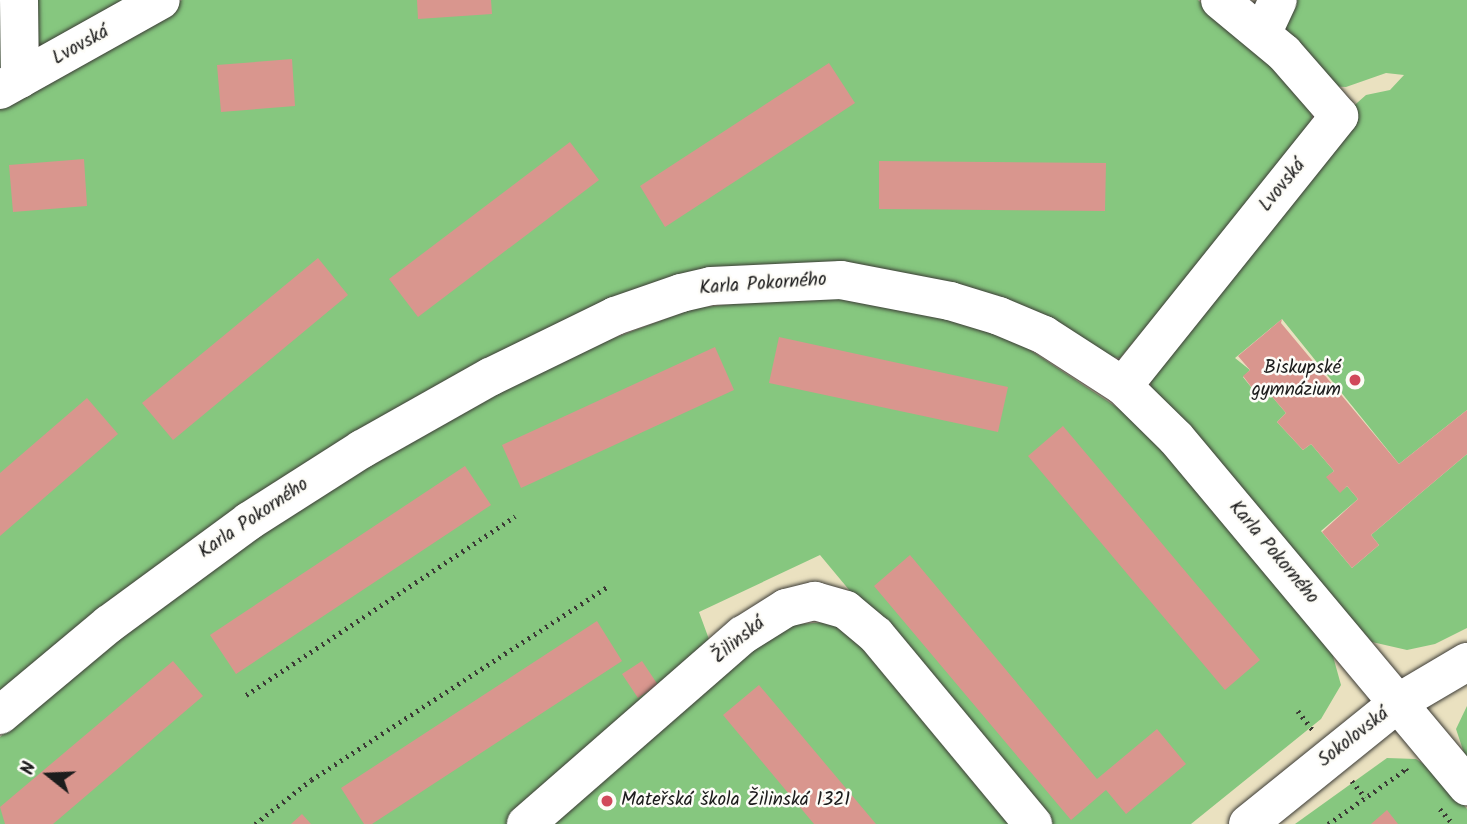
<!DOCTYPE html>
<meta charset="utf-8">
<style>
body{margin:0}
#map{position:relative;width:1467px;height:824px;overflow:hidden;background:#eae1c0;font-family:Kalam,sans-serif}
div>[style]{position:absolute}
.green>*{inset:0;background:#86c77f}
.building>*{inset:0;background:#d9968e}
.path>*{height:4.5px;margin-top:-2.25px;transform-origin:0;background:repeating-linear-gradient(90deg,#3b3a35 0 2px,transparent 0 7px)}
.roads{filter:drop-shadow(0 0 2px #3b3a35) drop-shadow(0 0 2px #3b3a35)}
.minor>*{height:38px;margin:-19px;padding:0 19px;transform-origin:19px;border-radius:19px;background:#fff}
.dots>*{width:19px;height:19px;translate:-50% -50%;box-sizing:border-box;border:4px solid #fdfcf7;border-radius:50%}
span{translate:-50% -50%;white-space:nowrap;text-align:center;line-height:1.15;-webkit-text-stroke:5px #fdfcf7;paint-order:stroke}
.street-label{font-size:19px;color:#1c1c1c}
.poi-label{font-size:19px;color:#1c1c1c}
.right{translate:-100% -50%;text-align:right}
.left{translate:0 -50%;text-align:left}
.north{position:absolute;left:14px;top:740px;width:70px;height:70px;-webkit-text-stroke:5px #fdfcf7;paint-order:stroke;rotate:288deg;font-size:19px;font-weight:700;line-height:28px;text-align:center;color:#1c1c1c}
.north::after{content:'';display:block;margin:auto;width:24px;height:32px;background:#1c1c1c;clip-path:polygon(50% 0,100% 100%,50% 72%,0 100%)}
</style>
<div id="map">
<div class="green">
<i style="clip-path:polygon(0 0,131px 0,0 74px)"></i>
<i style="clip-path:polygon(182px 0,1198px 0,1306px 95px,1312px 117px,1307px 134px,1120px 358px,1099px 356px,872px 269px,562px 327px,0 700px,0 101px)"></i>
<i style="clip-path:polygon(1289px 0,1467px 0,1467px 410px,1399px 464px,1282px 319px,1235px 358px,1250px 370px,1243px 377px,1255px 392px,1263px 386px,1286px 413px,1277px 422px,1303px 450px,1311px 444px,1334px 471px,1327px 477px,1340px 492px,1347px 486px,1358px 499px,1321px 531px,1352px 568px,1379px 545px,1371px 535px,1467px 454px,1467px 628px,1435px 644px,1407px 650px,1372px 642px,1152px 392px,1150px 379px,1349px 110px,1366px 95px,1390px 90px,1404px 75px,1386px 73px,1346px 87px,1328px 86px,1282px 37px)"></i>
<i style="clip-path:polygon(818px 295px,945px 315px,1024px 346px,1121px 410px,1162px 449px,1331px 649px,1341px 685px,1321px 719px,1191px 824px,1044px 824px,820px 555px,699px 612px,710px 642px,510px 824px,0 824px,0 737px,107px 647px,208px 571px,337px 485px,454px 416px,587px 348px,695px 308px)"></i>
<i style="clip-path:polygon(827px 622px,851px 632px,1016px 824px,542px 824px,767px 636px,786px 625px)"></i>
<i style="clip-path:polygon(1467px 706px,1467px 762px,1456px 729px)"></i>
<i style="clip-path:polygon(1387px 758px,1416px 759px,1437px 773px,1467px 809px,1467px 824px,1295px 824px)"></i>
</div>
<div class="building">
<i style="clip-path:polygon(417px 0,491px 0,492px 14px,418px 19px)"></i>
<i style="clip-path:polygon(292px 59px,295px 106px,221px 112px,217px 65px)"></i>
<i style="clip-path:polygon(829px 63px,855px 103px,665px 227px,640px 186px)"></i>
<i style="clip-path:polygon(570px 142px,599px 180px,418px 317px,389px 279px)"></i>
<i style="clip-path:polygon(84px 159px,87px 206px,13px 212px,9px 165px)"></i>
<i style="clip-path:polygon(879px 161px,1106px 163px,1105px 211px,879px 209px)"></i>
<i style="clip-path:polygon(318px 258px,348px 295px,173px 440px,142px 403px)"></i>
<i style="clip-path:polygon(1282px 319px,1281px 323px,1399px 464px,1467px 410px,1467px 454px,1371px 535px,1379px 545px,1352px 568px,1322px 532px,1358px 499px,1347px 486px,1340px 493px,1326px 477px,1334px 471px,1311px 444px,1303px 450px,1277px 422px,1286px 413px,1263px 386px,1255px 392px,1243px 376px,1250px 370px,1238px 356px)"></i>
<i style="clip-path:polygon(779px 337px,1008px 387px,998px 432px,769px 383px)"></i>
<i style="clip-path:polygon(715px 347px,734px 390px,521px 488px,502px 445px)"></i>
<i style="clip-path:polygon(87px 398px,118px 434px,0 536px,0 473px)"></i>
<i style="clip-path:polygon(1063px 426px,1260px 660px,1225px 690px,1028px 456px)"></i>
<i style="clip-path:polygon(465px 466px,491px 505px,236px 674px,210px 635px)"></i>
<i style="clip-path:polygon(910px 555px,1097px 779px,1157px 729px,1186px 764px,1126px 814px,1106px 790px,1071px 820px,874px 586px)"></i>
<i style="clip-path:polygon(597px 621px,622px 661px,372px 824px,364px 824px,341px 788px)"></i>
<i style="clip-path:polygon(173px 661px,203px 696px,53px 824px,5px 824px,0 807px)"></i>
<i style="clip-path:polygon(642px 661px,658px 685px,638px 698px,622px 674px)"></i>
<i style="clip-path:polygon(759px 685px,823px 761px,876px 824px,814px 824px,723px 715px)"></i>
<i style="clip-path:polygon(1387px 810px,1398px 824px,1371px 824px)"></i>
<i style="clip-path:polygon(302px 814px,311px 824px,291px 824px)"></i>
</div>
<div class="path">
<i style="left:246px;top:695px;width:323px;rotate:-33.6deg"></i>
<i style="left:1298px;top:711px;width:24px;rotate:52deg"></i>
<i style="left:1352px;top:781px;width:21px;rotate:51deg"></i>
<i style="left:1440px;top:809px;width:20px;rotate:49deg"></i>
<i style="left:255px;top:824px;width:71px;rotate:-38.2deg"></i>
<i style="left:311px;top:780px;width:353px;rotate:-33.1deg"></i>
<i style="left:1328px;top:824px;width:95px;rotate:-35.2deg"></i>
<i style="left:1406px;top:769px;width:5px;rotate:53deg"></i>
</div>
<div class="roads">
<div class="minor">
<i style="left:19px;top:0;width:79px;rotate:89.3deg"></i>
<i style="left:1263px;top:32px;width:35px;rotate:-65deg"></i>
<i style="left:0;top:90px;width:184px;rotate:-29.2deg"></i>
<i style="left:1123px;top:386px;width:346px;rotate:-51.3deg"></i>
<i style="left:1339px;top:116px;width:84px;rotate:-131.1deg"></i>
<i style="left:1284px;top:53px;width:83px;rotate:-140.4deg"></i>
<i style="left:0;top:715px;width:142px;rotate:-39.9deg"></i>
<i style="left:109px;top:624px;width:174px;rotate:-36.3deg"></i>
<i style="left:249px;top:521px;width:134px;rotate:-32.5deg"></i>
<i style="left:362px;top:449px;width:147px;rotate:-29.4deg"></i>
<i style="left:490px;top:377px;width:139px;rotate:-26deg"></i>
<i style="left:615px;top:316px;width:70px;rotate:-19.2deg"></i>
<i style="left:681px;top:293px;width:31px;rotate:-13deg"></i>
<i style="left:711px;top:286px;width:130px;rotate:-2.6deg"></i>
<i style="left:841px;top:280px;width:111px;rotate:10.9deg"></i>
<i style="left:950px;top:301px;width:51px;rotate:17deg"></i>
<i style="left:999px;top:316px;width:49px;rotate:22.9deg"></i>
<i style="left:1044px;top:335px;width:94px;rotate:32.8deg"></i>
<i style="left:1123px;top:386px;width:74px;rotate:44.5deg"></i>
<i style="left:1176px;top:438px;width:454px;rotate:50.1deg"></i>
<i style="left:526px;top:824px;width:288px;rotate:-41.1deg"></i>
<i style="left:743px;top:635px;width:51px;rotate:-32.1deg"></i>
<i style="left:786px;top:608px;width:30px;rotate:-14deg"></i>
<i style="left:815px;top:601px;width:32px;rotate:16deg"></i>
<i style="left:846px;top:610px;width:39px;rotate:40deg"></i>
<i style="left:876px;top:635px;width:246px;rotate:50.3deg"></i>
<i style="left:1248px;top:824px;width:194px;rotate:-38.9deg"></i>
<i style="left:1399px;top:702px;width:79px;rotate:-30.5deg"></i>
</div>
</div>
<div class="dots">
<i style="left:1355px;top:380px;background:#d1495b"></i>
<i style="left:607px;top:801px;background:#d1495b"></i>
</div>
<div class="street-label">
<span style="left:81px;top:46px;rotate:-29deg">Lvovská</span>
<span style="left:1283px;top:186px;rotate:-51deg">Lvovská</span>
<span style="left:763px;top:285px;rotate:-4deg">Karla Pokorného</span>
<span style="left:254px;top:519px;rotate:-34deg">Karla Pokorného</span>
<span style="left:1273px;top:553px;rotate:50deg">Karla Pokorného</span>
<span style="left:739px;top:641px;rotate:-39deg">Žilinská</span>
<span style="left:1354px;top:738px;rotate:-38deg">Sokolovská</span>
</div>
<div class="poi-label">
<span class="right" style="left:1341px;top:380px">Biskupské<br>gymnázium</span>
<span class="left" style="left:621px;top:801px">Mateřská škola Žilinská 1321</span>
</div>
<div class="north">N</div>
</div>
